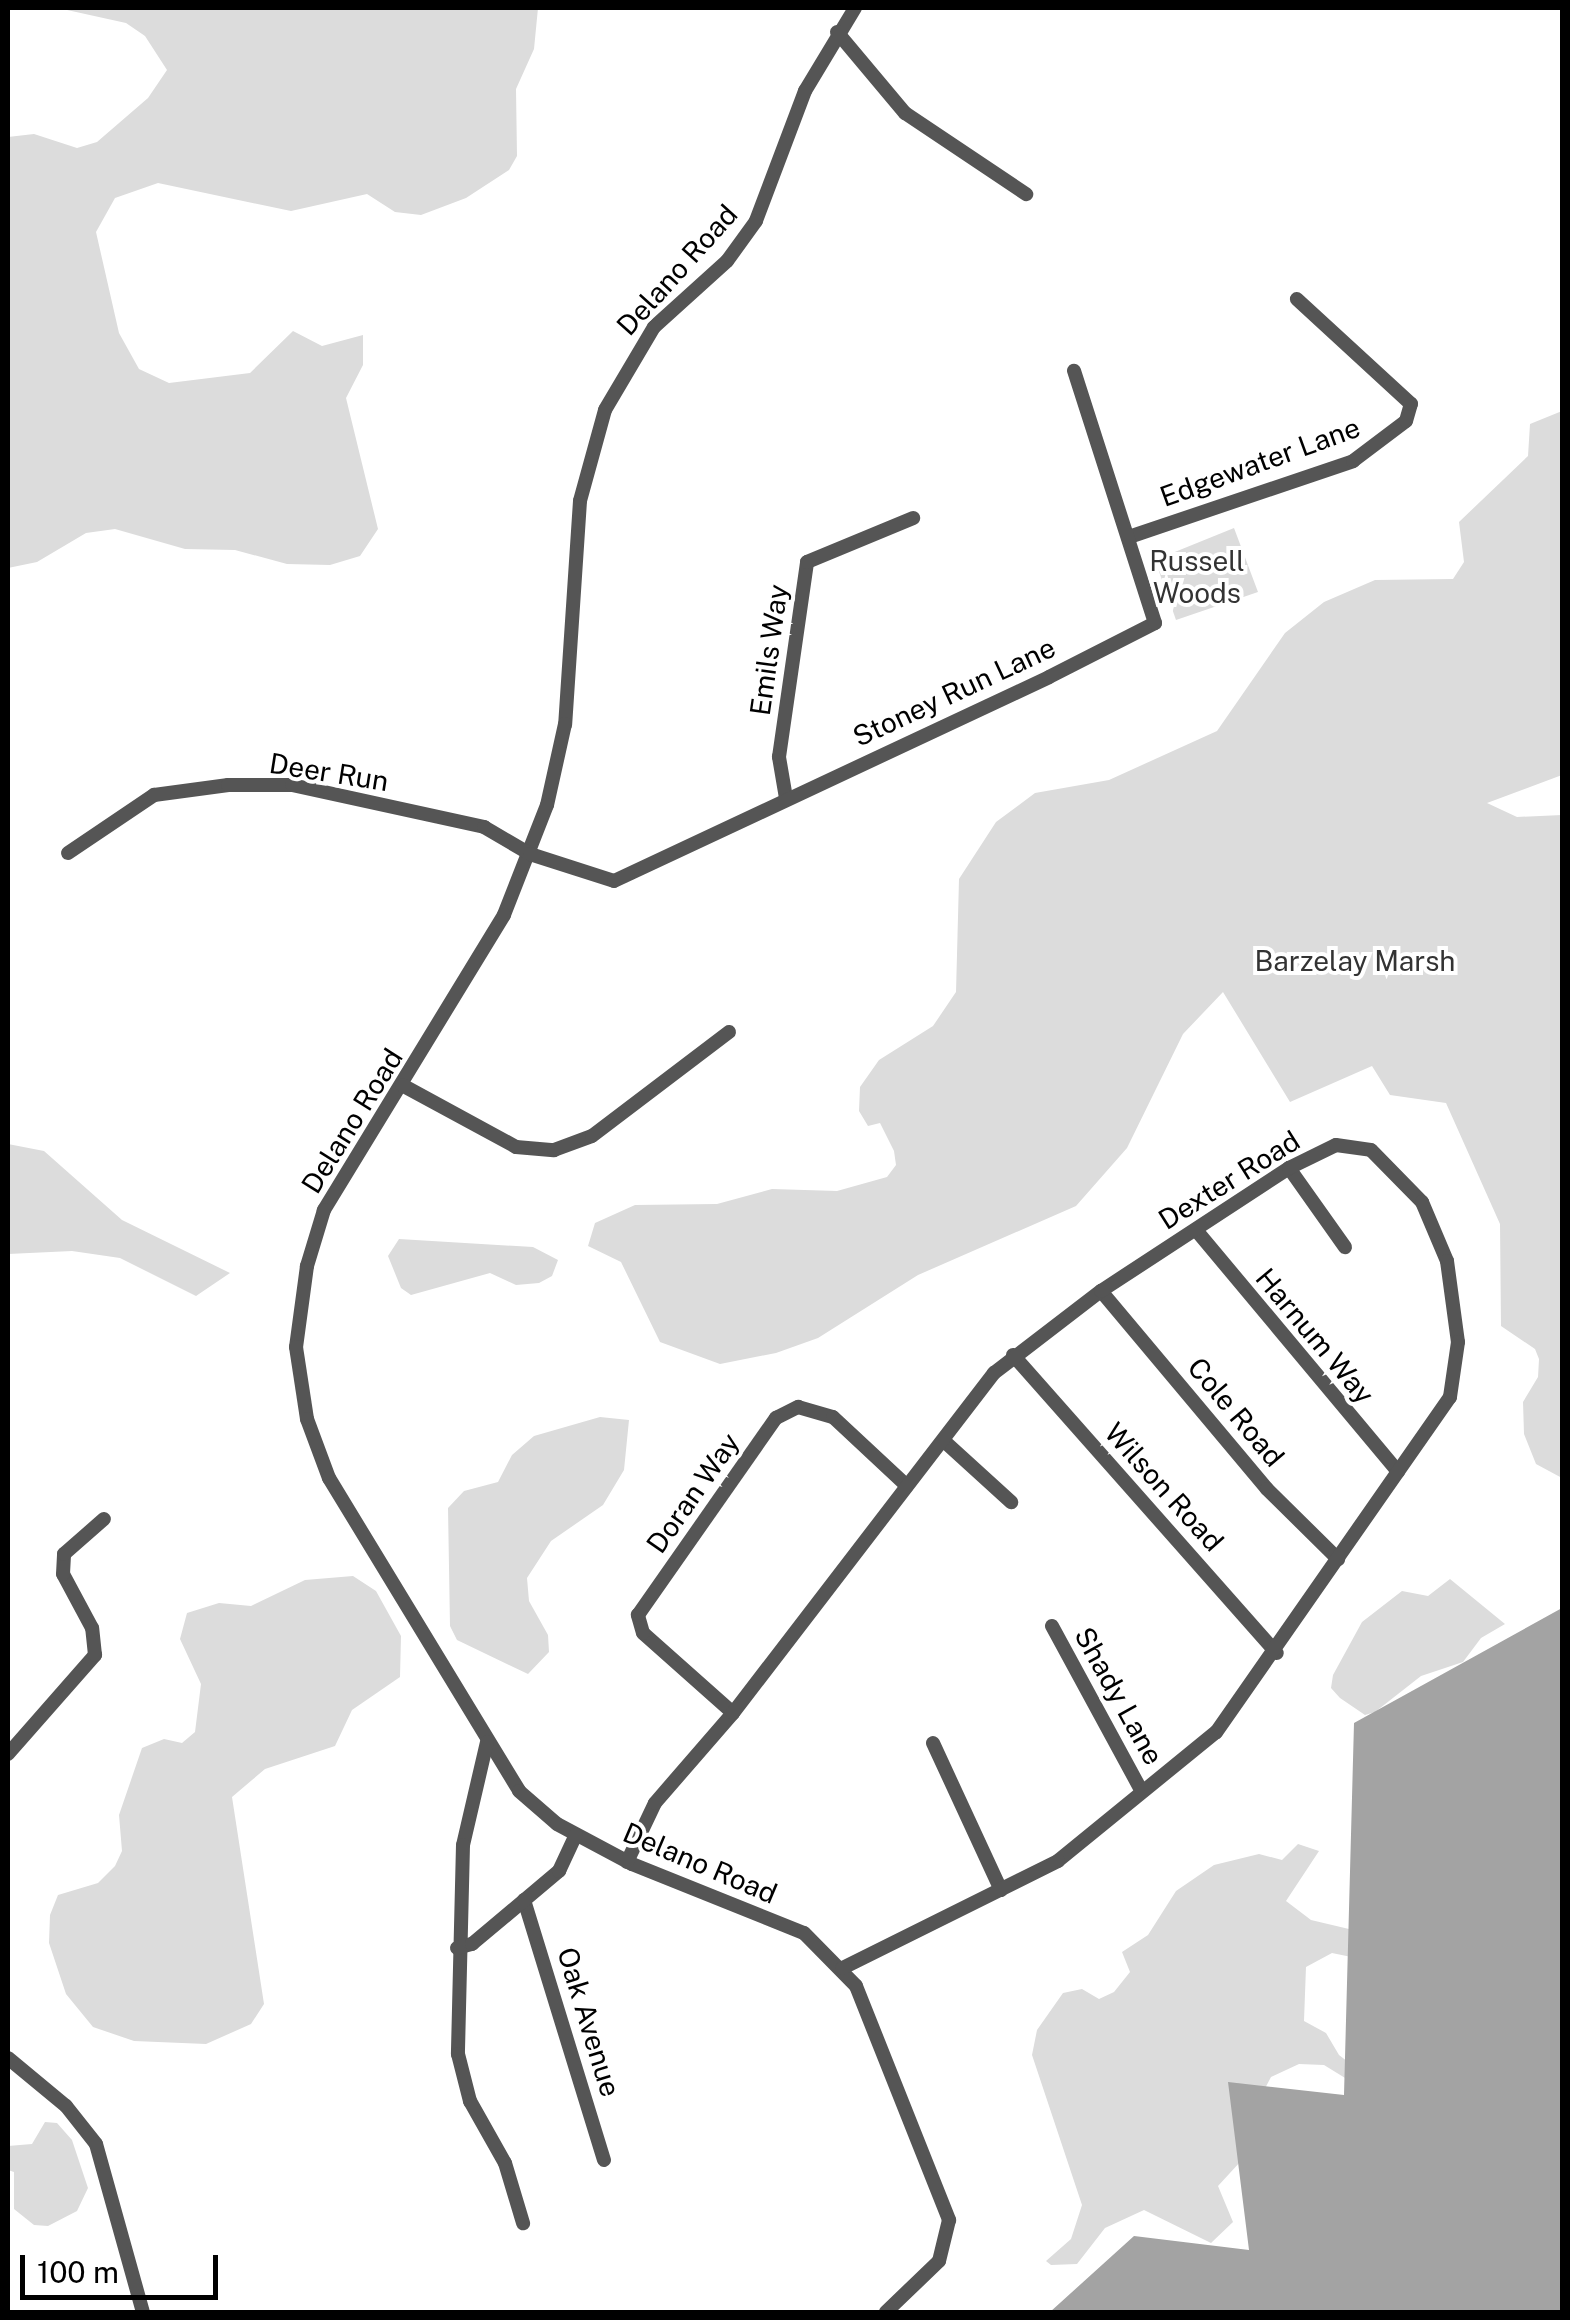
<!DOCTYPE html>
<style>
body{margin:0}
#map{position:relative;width:1570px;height:2320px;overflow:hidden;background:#fff;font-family:"Public Sans",sans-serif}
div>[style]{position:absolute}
.green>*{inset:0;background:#dcdcdc}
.water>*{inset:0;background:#a3a3a3}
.street>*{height:14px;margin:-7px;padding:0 7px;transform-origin:7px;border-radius:7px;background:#555}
span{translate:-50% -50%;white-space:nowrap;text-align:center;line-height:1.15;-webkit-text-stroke:8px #fff;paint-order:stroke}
.street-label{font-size:28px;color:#000}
.park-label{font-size:28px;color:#333}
.frame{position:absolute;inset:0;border:10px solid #000;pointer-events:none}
.scale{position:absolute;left:20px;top:2255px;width:198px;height:45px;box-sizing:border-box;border:5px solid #000;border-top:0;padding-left:12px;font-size:30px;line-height:35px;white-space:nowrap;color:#000;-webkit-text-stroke:8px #fff;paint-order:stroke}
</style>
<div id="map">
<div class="green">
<i style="clip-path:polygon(58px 8px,538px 8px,534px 49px,516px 89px,517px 156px,509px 170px,466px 198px,421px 215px,395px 212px,367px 194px,291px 211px,158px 183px,115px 198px,96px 232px,119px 333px,139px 369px,169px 383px,250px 373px,293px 331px,322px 346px,363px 335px,363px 365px,346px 398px,378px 529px,360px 556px,330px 565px,287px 564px,235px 550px,185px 549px,115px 529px,86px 533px,37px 562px,8px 568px,8px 137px,34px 134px,77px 148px,97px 142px,148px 98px,167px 70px,145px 36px,126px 23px)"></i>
<i style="clip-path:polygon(1562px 411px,1562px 775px,1487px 803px,1517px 817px,1562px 815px,1562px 1478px,1536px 1464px,1524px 1434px,1523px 1402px,1538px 1377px,1539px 1359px,1535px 1349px,1501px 1326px,1500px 1224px,1446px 1103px,1390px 1095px,1372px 1066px,1290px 1102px,1223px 992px,1183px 1034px,1127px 1148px,1076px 1206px,918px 1275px,818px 1338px,776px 1353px,720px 1364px,660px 1342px,621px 1262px,588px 1246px,595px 1223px,635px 1205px,717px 1204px,772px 1189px,837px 1191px,887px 1177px,896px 1165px,894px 1151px,880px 1123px,868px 1126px,859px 1111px,860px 1087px,879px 1060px,933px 1026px,956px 992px,959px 879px,996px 822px,1035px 793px,1109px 780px,1217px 731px,1285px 633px,1324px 602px,1375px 580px,1453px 579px,1464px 562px,1459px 522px,1528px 456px,1530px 424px)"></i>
<i style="clip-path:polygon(1234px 528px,1258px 592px,1176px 620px,1155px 560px)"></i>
<i style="clip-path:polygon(8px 1144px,44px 1151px,122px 1220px,230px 1273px,196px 1296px,120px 1258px,72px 1251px,8px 1254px)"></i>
<i style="clip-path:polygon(399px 1239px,533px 1247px,558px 1260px,552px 1276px,539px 1283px,516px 1285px,490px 1273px,411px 1295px,401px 1288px,388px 1256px)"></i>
<i style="clip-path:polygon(600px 1417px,629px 1420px,624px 1470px,603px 1505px,551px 1541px,527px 1578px,529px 1601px,548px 1635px,549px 1652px,528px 1674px,457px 1640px,450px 1626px,448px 1508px,464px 1491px,498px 1482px,512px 1455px,534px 1436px)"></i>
<i style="clip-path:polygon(353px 1576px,376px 1591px,401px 1636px,400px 1677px,352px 1710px,335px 1746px,265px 1769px,232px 1797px,264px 2004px,251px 2024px,206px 2044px,134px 2041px,93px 2027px,66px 1994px,49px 1943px,50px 1915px,58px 1895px,98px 1883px,115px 1866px,122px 1851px,119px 1815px,142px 1748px,164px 1739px,182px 1743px,195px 1732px,201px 1684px,180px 1639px,187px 1613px,219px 1603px,251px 1606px,305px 1580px)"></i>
<i style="clip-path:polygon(1450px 1579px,1505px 1624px,1481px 1638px,1463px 1662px,1421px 1676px,1375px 1712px,1365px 1715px,1340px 1698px,1331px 1688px,1333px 1675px,1362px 1622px,1402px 1591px,1428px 1596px)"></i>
<i style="clip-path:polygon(evenodd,1298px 1844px,1319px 1851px,1286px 1901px,1311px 1920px,1349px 1929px,1394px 1962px,1419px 2008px,1417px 2063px,1363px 2089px,1324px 2065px,1299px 2064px,1271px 2077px,1251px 2115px,1252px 2149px,1218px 2186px,1233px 2222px,1211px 2243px,1144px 2210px,1105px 2228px,1077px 2264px,1051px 2265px,1046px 2261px,1071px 2239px,1082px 2205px,1032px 2055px,1037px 2030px,1063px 1993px,1082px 1989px,1099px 1999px,1114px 1992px,1130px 1972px,1122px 1952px,1148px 1935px,1176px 1891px,1214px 1865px,1259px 1854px,1282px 1860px,1298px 1844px,1332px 1953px,1361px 1959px,1390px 1981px,1403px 2004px,1398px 2047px,1361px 2072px,1339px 2055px,1326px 2033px,1304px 2021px,1306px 1967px,1332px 1953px)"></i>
<i style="clip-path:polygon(45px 2122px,57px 2123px,72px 2140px,88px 2188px,77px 2211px,48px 2226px,34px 2225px,14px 2209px,14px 2172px,8px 2170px,8px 2146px,32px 2144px)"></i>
</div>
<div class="water">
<i style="clip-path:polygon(1562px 1608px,1562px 2312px,1050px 2312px,1134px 2236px,1249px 2250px,1228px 2082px,1344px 2095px,1354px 1723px)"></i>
</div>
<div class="street">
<i style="left:855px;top:8px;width:97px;rotate:121.1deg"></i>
<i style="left:805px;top:91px;width:139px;rotate:110.7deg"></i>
<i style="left:756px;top:221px;width:49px;rotate:125.9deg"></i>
<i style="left:727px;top:261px;width:98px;rotate:137.9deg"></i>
<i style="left:654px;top:327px;width:96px;rotate:120.6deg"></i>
<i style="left:605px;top:410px;width:94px;rotate:105.4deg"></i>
<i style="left:580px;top:501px;width:224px;rotate:93.8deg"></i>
<i style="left:565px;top:724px;width:83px;rotate:102.5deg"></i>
<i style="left:547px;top:805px;width:118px;rotate:111.4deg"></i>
<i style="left:504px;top:915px;width:346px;rotate:121.4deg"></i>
<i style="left:324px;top:1210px;width:59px;rotate:106.9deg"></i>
<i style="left:307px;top:1266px;width:82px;rotate:97.7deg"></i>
<i style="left:296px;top:1347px;width:73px;rotate:81.3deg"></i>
<i style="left:307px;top:1419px;width:63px;rotate:69.6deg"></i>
<i style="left:329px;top:1478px;width:366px;rotate:58.7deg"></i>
<i style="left:519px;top:1791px;width:50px;rotate:41deg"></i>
<i style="left:557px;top:1824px;width:85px;rotate:28.1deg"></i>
<i style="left:632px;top:1864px;width:185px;rotate:21.9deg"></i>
<i style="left:804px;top:1933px;width:74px;rotate:45.5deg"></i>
<i style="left:856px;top:1986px;width:252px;rotate:68.3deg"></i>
<i style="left:949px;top:2220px;width:42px;rotate:103.7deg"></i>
<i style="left:939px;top:2261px;width:74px;rotate:136.1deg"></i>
<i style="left:837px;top:32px;width:106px;rotate:50deg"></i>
<i style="left:905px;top:113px;width:146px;rotate:33.8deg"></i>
<i style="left:1129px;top:537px;width:237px;rotate:-18.7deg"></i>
<i style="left:1353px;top:461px;width:66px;rotate:-37deg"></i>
<i style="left:1406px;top:421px;width:18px;rotate:-74deg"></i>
<i style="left:1411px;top:404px;width:155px;rotate:-137.4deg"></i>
<i style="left:786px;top:798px;width:42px;rotate:-99.7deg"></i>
<i style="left:779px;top:757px;width:197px;rotate:-81.8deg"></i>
<i style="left:807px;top:562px;width:115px;rotate:-22.5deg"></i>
<i style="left:68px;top:853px;width:104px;rotate:-34deg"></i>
<i style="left:154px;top:795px;width:75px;rotate:-7.7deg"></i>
<i style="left:228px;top:785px;width:64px"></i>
<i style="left:292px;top:785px;width:197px;rotate:12.3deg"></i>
<i style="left:484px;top:827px;width:53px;rotate:30.4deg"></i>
<i style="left:530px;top:854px;width:88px;rotate:17.8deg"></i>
<i style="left:614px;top:881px;width:480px;rotate:-25.1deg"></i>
<i style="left:1049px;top:677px;width:119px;rotate:-27deg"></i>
<i style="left:1155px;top:623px;width:265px;rotate:-107.8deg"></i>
<i style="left:402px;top:1085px;width:130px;rotate:28.5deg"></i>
<i style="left:516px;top:1147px;width:38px;rotate:5deg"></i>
<i style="left:554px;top:1150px;width:40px;rotate:-20.2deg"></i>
<i style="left:592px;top:1136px;width:172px;rotate:-37.2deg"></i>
<i style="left:1289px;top:1168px;width:97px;rotate:54.7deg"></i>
<i style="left:1196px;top:1230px;width:315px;rotate:50.1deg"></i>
<i style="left:1101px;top:1291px;width:258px;rotate:50deg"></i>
<i style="left:1267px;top:1489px;width:100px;rotate:44.6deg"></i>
<i style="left:1013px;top:1355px;width:398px;rotate:48.5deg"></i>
<i style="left:944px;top:1441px;width:91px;rotate:42.3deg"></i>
<i style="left:1052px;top:1626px;width:187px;rotate:61.5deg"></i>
<i style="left:733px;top:1713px;width:120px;rotate:-138.4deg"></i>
<i style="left:643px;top:1633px;width:19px;rotate:-106deg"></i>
<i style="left:638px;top:1615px;width:241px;rotate:-55deg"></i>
<i style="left:776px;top:1418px;width:25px;rotate:-27deg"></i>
<i style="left:798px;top:1407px;width:36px;rotate:16deg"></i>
<i style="left:833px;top:1417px;width:101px;rotate:43deg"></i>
<i style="left:487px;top:1742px;width:106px;rotate:103.1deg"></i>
<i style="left:463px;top:1845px;width:209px;rotate:91.4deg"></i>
<i style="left:458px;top:2054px;width:49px;rotate:75.7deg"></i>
<i style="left:470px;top:2101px;width:71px;rotate:60.6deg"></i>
<i style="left:505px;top:2163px;width:63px;rotate:73.3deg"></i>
<i style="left:933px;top:1743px;width:162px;rotate:65.2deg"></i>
<i style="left:8px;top:1754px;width:132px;rotate:-48.7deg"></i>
<i style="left:95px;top:1655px;width:27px;rotate:-96deg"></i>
<i style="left:92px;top:1628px;width:61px;rotate:-118.2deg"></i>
<i style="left:63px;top:1574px;width:20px;rotate:-87deg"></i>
<i style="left:64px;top:1554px;width:53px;rotate:-41.2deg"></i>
<i style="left:627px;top:1862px;width:65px;rotate:-64.6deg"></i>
<i style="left:655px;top:1803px;width:119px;rotate:-49.1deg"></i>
<i style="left:733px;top:1713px;width:429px;rotate:-52.5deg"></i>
<i style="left:994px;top:1373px;width:135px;rotate:-37.5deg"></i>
<i style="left:1101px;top:1291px;width:225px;rotate:-33.2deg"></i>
<i style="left:1289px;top:1168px;width:52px;rotate:-26.1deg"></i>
<i style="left:1336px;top:1145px;width:35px;rotate:8deg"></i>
<i style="left:1371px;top:1150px;width:73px;rotate:45.6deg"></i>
<i style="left:1422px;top:1202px;width:64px;rotate:67deg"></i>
<i style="left:1447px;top:1261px;width:82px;rotate:82.3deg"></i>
<i style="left:1458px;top:1342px;width:56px;rotate:98.3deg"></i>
<i style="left:1450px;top:1397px;width:409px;rotate:124.9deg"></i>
<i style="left:1216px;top:1732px;width:204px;rotate:140.8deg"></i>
<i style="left:1058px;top:1861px;width:241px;rotate:153.6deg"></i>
<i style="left:524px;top:1900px;width:272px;rotate:72.9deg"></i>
<i style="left:457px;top:1948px;width:16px;rotate:-15deg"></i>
<i style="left:472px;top:1944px;width:114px;rotate:-40deg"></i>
<i style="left:559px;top:1871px;width:40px;rotate:-65deg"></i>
<i style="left:8px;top:2058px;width:75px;rotate:39.6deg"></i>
<i style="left:66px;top:2106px;width:48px;rotate:51.7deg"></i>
<i style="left:96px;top:2144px;width:174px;rotate:74.4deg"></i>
</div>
<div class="street-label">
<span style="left:677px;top:270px;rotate:-48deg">Delano Road</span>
<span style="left:1260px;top:462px;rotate:-20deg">Edgewater Lane</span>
<span style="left:769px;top:650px;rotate:-82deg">Emils Way</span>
<span style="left:954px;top:692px;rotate:-25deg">Stoney Run Lane</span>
<span style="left:329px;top:772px;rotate:9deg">Deer Run</span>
<span style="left:352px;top:1121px;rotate:-58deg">Delano Road</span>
<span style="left:1229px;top:1180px;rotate:-32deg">Dexter Road</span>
<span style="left:1315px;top:1336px;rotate:50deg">Harnum Way</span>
<span style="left:1236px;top:1412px;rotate:50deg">Cole Road</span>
<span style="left:1164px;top:1487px;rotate:48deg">Wilson Road</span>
<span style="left:693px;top:1493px;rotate:-55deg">Doran Way</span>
<span style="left:1119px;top:1696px;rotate:61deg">Shady Lane</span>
<span style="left:700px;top:1863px;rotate:23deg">Delano Road</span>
<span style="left:589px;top:2022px;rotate:73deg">Oak Avenue</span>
</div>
<div class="park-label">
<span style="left:1197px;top:577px">Russell<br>Woods</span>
<span style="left:1355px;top:961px">Barzelay Marsh</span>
</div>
<div class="frame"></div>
<div class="scale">100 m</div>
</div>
